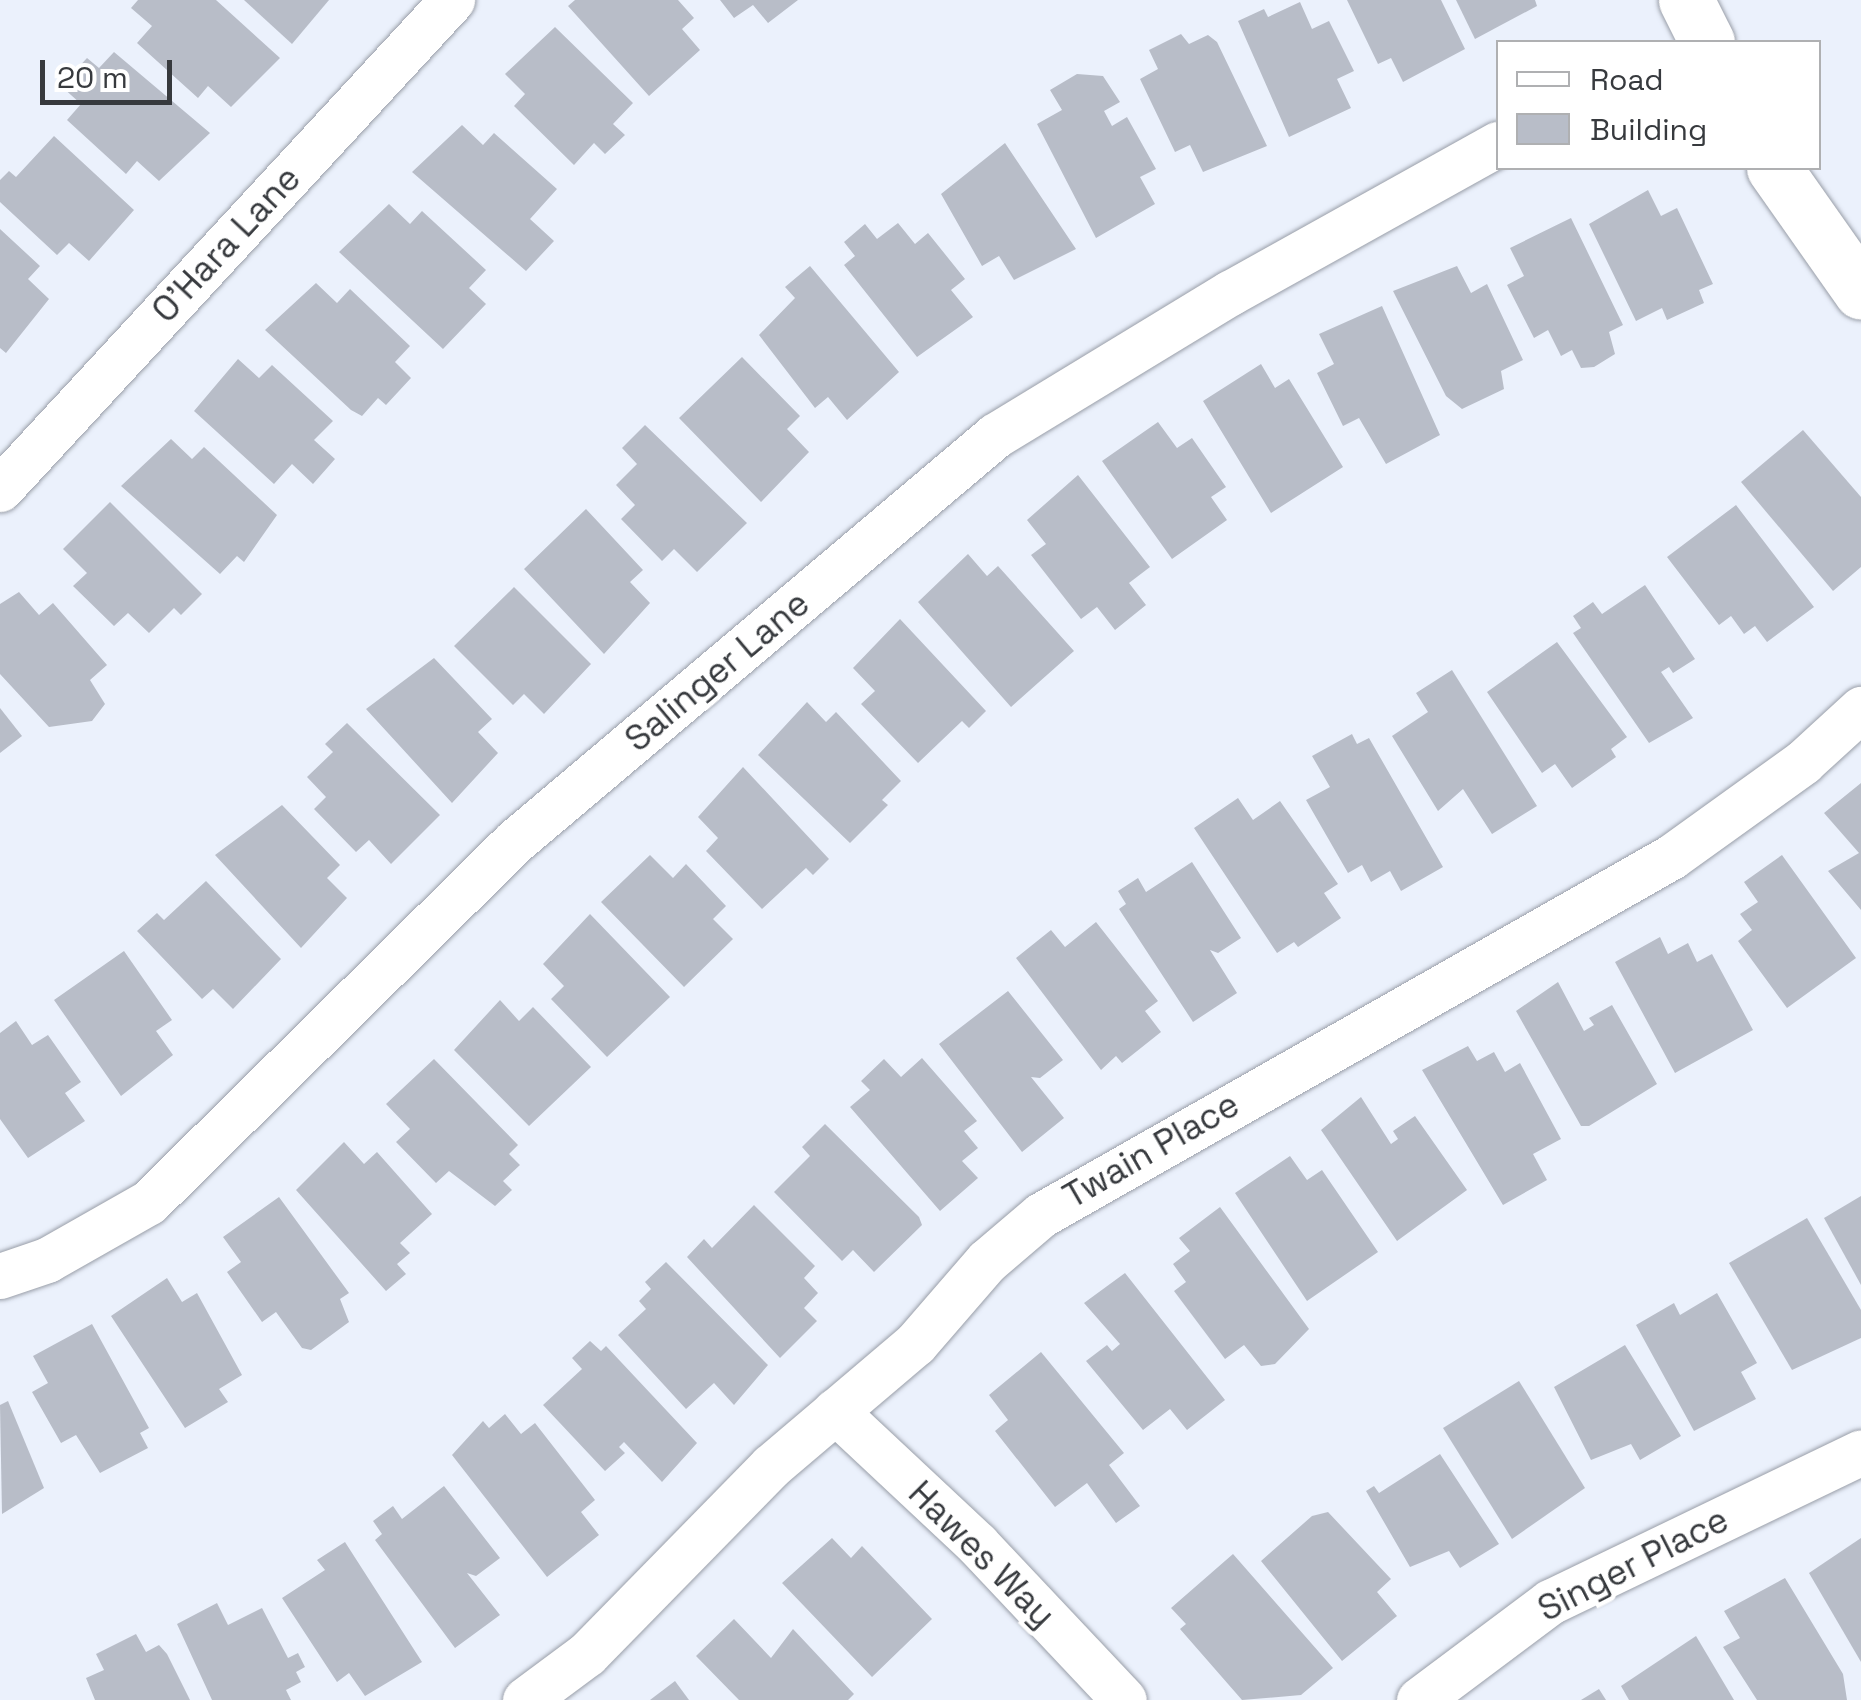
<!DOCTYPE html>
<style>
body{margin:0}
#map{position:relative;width:1861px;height:1700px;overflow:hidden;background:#ebf1fc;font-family:"Space Grotesk",sans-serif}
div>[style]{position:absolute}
.building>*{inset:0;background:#b8bdc8}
.roads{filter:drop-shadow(0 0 2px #999ea8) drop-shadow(0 0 2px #999ea8)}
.minor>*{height:45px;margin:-22.5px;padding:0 22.5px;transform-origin:22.5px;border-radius:22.5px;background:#fff}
.secondary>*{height:55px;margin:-27.5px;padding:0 27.5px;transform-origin:27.5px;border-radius:27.5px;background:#fff}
span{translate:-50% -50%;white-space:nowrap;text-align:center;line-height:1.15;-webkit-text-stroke:9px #fff;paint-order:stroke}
.street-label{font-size:35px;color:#373a3e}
.legend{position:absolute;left:1496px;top:40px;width:325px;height:130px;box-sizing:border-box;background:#fff;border:2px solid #afb0b2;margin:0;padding:12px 18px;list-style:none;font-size:30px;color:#373a3e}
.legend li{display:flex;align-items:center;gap:20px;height:50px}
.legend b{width:50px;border:2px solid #afb0b2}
.scale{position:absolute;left:40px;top:60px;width:132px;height:45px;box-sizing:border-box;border:5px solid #373a3e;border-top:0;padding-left:12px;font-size:30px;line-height:35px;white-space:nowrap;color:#373a3e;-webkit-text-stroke:8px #fff;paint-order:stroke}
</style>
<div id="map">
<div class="building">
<i style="clip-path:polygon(138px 0,216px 0,280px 58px,231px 107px,208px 86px,198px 98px,137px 43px,152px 26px,131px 8px)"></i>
<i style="clip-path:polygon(244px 0,329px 0,292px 44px)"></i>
<i style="clip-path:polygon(575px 0,678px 0,694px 18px,682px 29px,700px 50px,649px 96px,568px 6px)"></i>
<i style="clip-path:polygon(720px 0,798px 0,768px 23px,753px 5px,734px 18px)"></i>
<i style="clip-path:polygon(1347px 0,1441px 0,1465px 49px,1403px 82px,1391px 58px,1378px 64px)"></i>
<i style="clip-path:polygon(1456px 0,1535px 0,1537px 6px,1475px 39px)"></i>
<i style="clip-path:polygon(1300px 2px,1312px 29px,1329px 21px,1354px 71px,1337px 79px,1351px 108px,1289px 137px,1238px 21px,1264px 9px,1268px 17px)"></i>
<i style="clip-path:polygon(555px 27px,633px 103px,613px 124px,625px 135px,605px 154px,594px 143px,574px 165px,514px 106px,525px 94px,505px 74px)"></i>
<i style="clip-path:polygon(1181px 34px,1189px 44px,1208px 35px,1217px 42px,1267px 146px,1203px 172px,1190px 145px,1175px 152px,1140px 79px,1158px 69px,1149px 50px)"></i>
<i style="clip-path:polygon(114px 52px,210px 133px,159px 181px,137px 161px,126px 174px,67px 120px,81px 104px,61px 86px,87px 58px,99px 68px)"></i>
<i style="clip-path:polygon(1077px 74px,1103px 76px,1120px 102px,1104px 111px,1112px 126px,1127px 117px,1156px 169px,1140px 177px,1155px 204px,1096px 238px,1037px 124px,1062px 110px,1050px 90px)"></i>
<i style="clip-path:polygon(462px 125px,483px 145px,494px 133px,557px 189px,530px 219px,554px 241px,526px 271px,412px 172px)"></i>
<i style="clip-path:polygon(54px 136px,134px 210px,89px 261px,69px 243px,57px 255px,0 202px,0 180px,9px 171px,16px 177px)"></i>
<i style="clip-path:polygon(1005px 143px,1076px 249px,1014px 280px,999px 256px,982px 266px,941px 194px)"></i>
<i style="clip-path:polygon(1648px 190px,1661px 216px,1677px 208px,1713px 284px,1699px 290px,1704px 303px,1667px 320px,1662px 308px,1636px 321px,1589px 224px)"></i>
<i style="clip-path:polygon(389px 204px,410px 224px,422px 211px,486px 270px,469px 288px,486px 304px,443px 349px,339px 252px)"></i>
<i style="clip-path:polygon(1571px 218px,1623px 325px,1609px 332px,1615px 354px,1594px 367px,1581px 368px,1572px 350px,1561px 356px,1548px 330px,1534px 338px,1507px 285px,1524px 276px,1510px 248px)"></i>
<i style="clip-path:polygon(898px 223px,915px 244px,928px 233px,965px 279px,951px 290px,973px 317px,917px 357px,844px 265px,855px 256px,844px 242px,865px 224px,877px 239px)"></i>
<i style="clip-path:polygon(0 229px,40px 266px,28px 279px,49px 299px,6px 353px,0 348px)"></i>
<i style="clip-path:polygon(810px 266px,899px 372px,847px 420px,828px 397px,815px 408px,759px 335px,795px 298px,785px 287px)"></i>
<i style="clip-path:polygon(1457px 266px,1471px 293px,1487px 284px,1523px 360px,1501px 371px,1504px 389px,1462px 409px,1446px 396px,1393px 291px)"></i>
<i style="clip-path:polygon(316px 283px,337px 303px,350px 289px,410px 346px,395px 362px,411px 378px,386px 405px,378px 398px,362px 416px,351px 410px,265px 330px)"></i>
<i style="clip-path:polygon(1382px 306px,1440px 435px,1386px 464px,1359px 418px,1343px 426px,1317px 373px,1334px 364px,1319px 334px)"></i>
<i style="clip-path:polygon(742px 357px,800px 416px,787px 429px,809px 452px,761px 502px,679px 418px)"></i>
<i style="clip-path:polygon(238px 359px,259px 378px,272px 365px,333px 421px,314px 440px,335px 459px,313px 484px,292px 464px,274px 484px,194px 411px)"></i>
<i style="clip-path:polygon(1261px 364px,1275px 388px,1289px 379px,1343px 467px,1271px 513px,1203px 401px)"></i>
<i style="clip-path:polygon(1158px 422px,1177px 448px,1192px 438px,1226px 487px,1211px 497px,1227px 520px,1172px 559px,1102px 461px)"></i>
<i style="clip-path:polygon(645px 425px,747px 523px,697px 572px,674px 549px,662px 561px,621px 519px,635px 505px,616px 485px,637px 464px,622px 448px)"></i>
<i style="clip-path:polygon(1803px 430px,1861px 497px,1861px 567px,1833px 591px,1741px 482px)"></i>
<i style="clip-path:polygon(171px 439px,192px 459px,204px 447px,277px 515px,244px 562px,237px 556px,220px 574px,121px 486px)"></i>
<i style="clip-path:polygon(1078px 475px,1150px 567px,1129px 583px,1146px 605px,1115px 630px,1097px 607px,1081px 619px,1031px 555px,1046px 544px,1027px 520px)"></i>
<i style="clip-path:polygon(110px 502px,202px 594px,181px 615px,174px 608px,149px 633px,128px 613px,114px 626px,73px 586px,87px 573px,63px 549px)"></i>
<i style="clip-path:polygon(1736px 505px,1814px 607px,1767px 642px,1755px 626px,1744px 634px,1731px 616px,1719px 625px,1667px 557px)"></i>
<i style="clip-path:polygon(586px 509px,643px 570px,630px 582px,650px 603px,604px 654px,524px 569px)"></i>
<i style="clip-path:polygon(968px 554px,987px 576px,998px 566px,1074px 651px,1011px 707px,918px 602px)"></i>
<i style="clip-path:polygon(1645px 585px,1695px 659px,1673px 673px,1669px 667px,1661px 672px,1693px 718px,1649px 743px,1573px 633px,1581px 628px,1573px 616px,1593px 602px,1602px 614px)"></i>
<i style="clip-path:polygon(514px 587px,591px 664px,544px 714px,524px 694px,513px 705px,454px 646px)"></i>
<i style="clip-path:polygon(19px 592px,39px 615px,53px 603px,107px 665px,90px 680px,105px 704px,92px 721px,49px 727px,0 674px,0 604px)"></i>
<i style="clip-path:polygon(900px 619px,986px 711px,969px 728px,962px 721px,918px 763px,861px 704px,875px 691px,853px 668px)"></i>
<i style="clip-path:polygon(1557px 642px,1627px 737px,1611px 749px,1616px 757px,1572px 788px,1555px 764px,1542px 773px,1487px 692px)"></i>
<i style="clip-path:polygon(434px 658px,492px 719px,478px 732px,498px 753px,452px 803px,366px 709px)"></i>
<i style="clip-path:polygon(1452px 670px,1537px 806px,1492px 834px,1463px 789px,1438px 811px,1392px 736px,1428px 712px,1416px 693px)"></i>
<i style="clip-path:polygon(807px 702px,826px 722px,836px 712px,901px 781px,882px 800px,888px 805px,850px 843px,758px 755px)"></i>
<i style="clip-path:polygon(0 708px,22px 736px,0 753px)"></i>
<i style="clip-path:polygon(347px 723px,440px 815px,391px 864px,369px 840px,356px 852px,314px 809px,326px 797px,307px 777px,333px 752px,325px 744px)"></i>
<i style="clip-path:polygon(1352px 734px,1357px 744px,1369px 738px,1443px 867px,1401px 891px,1390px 871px,1371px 882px,1362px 865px,1348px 873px,1306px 800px,1330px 787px,1312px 756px)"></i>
<i style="clip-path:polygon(743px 767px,829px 859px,813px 875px,806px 868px,762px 909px,706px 851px,718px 838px,698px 817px)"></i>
<i style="clip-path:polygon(1861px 783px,1861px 910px,1828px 871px,1859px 853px,1824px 813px)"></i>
<i style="clip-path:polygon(1238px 798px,1253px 820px,1280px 801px,1338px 884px,1324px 893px,1341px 918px,1298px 947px,1294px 942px,1277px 953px,1194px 828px)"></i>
<i style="clip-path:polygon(282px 805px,340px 865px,327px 878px,347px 898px,301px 948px,215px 855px)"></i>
<i style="clip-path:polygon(650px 855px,673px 878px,686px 864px,726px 906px,713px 919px,733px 939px,684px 987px,601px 902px)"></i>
<i style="clip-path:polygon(1782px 855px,1856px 958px,1787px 1008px,1738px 941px,1752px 930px,1740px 914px,1758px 902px,1744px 882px)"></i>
<i style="clip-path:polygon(1192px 862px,1241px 938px,1218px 953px,1210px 950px,1237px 993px,1193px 1022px,1119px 909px,1126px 904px,1118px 891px,1138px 878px,1146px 892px)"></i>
<i style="clip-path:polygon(206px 881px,281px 959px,233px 1009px,213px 989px,202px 999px,137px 931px,157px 913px,164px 920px)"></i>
<i style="clip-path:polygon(590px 914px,670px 997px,607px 1057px,551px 999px,564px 986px,543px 964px)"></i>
<i style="clip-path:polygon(1096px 922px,1158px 1001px,1145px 1011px,1161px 1032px,1122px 1063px,1116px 1056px,1101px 1070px,1016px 958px,1051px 930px,1065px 947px)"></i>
<i style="clip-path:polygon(1660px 937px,1668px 954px,1688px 943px,1697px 962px,1712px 954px,1753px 1030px,1675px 1073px,1615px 962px)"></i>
<i style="clip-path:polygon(124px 951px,172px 1020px,156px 1031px,173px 1055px,121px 1096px,54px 1000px)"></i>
<i style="clip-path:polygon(1558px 982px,1584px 1031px,1594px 1025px,1589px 1018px,1612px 1005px,1657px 1084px,1589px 1126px,1581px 1126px,1516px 1011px)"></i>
<i style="clip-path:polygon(1008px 991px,1063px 1060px,1040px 1078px,1031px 1077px,1064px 1118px,1022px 1152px,939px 1044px)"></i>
<i style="clip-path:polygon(500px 1000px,519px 1021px,533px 1007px,591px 1067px,529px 1126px,454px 1050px)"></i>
<i style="clip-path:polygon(16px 1021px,32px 1045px,48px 1035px,81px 1082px,65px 1093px,85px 1121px,28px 1158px,0 1119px,0 1033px)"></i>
<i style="clip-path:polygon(1468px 1046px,1477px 1061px,1494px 1052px,1505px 1072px,1520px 1063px,1561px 1139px,1533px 1154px,1547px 1180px,1503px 1205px,1422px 1070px)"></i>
<i style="clip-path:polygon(922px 1058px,977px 1121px,964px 1131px,978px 1148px,962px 1161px,978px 1178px,940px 1211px,850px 1107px,870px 1090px,861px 1081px,884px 1059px,901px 1077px)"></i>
<i style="clip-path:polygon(434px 1059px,518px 1145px,509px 1154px,520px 1165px,503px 1181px,512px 1190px,495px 1206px,449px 1171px,436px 1183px,396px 1142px,410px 1129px,386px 1104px)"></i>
<i style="clip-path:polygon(1361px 1097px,1391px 1144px,1398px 1139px,1393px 1131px,1415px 1116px,1467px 1190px,1397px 1241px,1321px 1130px)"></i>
<i style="clip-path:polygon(825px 1124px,919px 1217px,922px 1225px,874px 1272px,853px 1250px,842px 1261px,774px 1192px,810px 1156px,802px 1147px)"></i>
<i style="clip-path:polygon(344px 1142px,364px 1164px,377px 1152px,432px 1214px,400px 1243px,410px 1253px,397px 1264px,406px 1274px,386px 1291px,296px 1190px)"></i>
<i style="clip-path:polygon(1290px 1156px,1307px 1180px,1322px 1170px,1378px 1252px,1307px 1301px,1235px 1193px)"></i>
<i style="clip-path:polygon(1861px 1196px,1861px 1285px,1824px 1218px)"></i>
<i style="clip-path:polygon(279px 1197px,349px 1293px,340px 1299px,349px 1322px,311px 1350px,302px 1348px,276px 1312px,262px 1322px,227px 1272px,241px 1262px,223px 1237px)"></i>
<i style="clip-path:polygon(754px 1205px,815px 1266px,804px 1278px,818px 1293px,804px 1308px,817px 1321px,780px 1358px,687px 1257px,704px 1239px,712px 1248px)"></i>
<i style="clip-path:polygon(1220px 1207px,1309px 1329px,1275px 1364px,1261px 1366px,1244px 1345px,1225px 1359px,1174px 1291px,1186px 1282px,1173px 1264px,1190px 1251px,1179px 1238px)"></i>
<i style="clip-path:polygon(1807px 1218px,1861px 1310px,1861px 1338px,1792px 1370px,1729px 1263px)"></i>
<i style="clip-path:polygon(666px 1262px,768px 1365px,734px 1405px,714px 1383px,686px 1409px,618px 1335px,646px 1309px,639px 1301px,651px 1289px,645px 1282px)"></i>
<i style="clip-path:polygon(1125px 1273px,1225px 1400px,1187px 1430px,1170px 1409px,1143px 1430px,1086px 1361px,1107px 1345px,1112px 1351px,1120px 1344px,1084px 1303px)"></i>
<i style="clip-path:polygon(167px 1278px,182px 1302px,197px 1293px,242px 1375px,219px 1389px,228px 1402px,185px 1428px,111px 1316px)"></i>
<i style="clip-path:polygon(1717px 1293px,1757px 1363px,1741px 1372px,1756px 1399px,1694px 1431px,1636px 1325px,1674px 1303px,1680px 1315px)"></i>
<i style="clip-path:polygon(92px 1324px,149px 1428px,140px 1433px,148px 1448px,100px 1473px,76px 1435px,61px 1443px,32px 1392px,48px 1383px,33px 1356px)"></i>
<i style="clip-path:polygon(590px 1341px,601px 1351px,606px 1346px,697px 1443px,662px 1482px,624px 1442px,619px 1447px,625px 1453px,605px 1471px,543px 1405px,582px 1369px,572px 1358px)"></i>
<i style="clip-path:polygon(1625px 1345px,1681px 1436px,1640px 1460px,1631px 1444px,1591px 1460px,1554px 1387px)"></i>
<i style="clip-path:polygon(1041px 1352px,1124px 1453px,1109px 1465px,1140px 1506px,1116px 1523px,1087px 1483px,1055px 1507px,995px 1431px,1008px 1420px,989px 1395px)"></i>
<i style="clip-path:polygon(1519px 1381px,1585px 1488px,1512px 1539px,1443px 1428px)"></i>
<i style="clip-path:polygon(8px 1401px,44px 1488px,2px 1514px,0 1405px)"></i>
<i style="clip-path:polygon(505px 1414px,521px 1434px,535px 1423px,595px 1500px,581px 1512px,599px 1535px,547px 1577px,452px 1455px,483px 1421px,489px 1428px)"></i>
<i style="clip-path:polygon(1440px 1454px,1499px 1544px,1460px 1568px,1449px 1551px,1410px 1567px,1366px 1491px,1374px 1486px,1379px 1493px)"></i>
<i style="clip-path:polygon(444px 1486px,500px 1558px,476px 1576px,467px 1573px,500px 1615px,455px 1648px,375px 1540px,382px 1534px,373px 1521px,393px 1506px,402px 1519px)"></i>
<i style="clip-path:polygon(1328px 1512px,1391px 1579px,1377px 1592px,1397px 1616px,1342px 1661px,1261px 1561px,1312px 1516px)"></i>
<i style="clip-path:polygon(832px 1538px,851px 1558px,862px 1546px,932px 1619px,872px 1677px,782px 1583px)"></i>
<i style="clip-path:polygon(1861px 1538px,1861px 1662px,1809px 1573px)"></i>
<i style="clip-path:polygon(345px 1542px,422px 1662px,365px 1696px,349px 1673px,337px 1682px,282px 1598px,325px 1570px,317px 1560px)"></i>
<i style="clip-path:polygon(1233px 1554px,1333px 1668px,1301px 1695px,1242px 1700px,1180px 1629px,1186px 1624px,1171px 1608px)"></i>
<i style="clip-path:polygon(1785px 1578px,1843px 1674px,1847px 1700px,1757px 1700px,1723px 1647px,1740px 1638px,1724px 1611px)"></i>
<i style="clip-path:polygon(217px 1603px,228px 1625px,262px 1608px,288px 1658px,298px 1653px,305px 1667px,296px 1672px,301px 1682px,286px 1690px,291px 1700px,212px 1700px,177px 1624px)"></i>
<i style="clip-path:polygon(734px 1619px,771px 1658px,793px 1629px,854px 1694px,848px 1700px,739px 1700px,696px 1656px)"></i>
<i style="clip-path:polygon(136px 1634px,146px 1652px,159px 1645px,167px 1654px,190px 1700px,95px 1700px,86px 1678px,104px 1670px,96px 1654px)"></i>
<i style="clip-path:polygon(1696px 1636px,1734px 1700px,1629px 1700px,1621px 1686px)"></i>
<i style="clip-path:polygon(675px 1681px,689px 1700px,650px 1700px)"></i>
<i style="clip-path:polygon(1599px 1689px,1606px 1700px,1581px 1700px)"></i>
</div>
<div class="roads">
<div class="minor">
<i style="left:0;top:489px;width:666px;rotate:-47.25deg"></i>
<i style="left:0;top:1276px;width:50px;rotate:-18.8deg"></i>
<i style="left:47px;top:1260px;width:117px;rotate:-29.6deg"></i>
<i style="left:149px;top:1202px;width:514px;rotate:-44.61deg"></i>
<i style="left:515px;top:841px;width:629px;rotate:-40.17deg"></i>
<i style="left:996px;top:435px;width:274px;rotate:-31.3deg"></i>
<i style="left:1230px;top:293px;width:307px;rotate:-29.1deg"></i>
<i style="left:835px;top:1411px;width:195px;rotate:43.1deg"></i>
<i style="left:977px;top:1544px;width:214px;rotate:46.7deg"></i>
<i style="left:525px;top:1700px;width:77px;rotate:-36.6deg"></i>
<i style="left:587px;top:1654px;width:263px;rotate:-45.6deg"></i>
<i style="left:771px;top:1466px;width:189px;rotate:-40.3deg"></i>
<i style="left:915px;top:1344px;width:110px;rotate:-49.1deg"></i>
<i style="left:987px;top:1261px;width:71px;rotate:-40.4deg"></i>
<i style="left:1041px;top:1215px;width:725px;rotate:-29.61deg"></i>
<i style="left:1671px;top:857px;width:163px;rotate:-35.7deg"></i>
<i style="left:1803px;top:762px;width:79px;rotate:-42.4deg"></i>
<i style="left:1419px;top:1700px;width:164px;rotate:-36.8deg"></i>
<i style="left:1550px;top:1602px;width:345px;rotate:-25.7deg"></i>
</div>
<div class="secondary">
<i style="left:1686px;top:0;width:47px;rotate:63.4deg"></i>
<i style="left:1774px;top:168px;width:151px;rotate:54.9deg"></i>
</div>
</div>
<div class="street-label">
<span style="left:226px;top:244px;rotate:-47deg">O'Hara Lane</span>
<span style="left:717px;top:671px;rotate:-40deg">Salinger Lane</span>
<span style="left:1151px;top:1150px;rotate:-30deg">Twain Place</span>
<span style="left:982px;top:1554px;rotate:45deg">Hawes Way</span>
<span style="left:1633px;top:1564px;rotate:-27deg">Singer Place</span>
</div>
<ul class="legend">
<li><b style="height:12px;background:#fff"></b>Road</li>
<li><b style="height:28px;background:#b8bdc8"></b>Building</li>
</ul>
<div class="scale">20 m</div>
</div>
